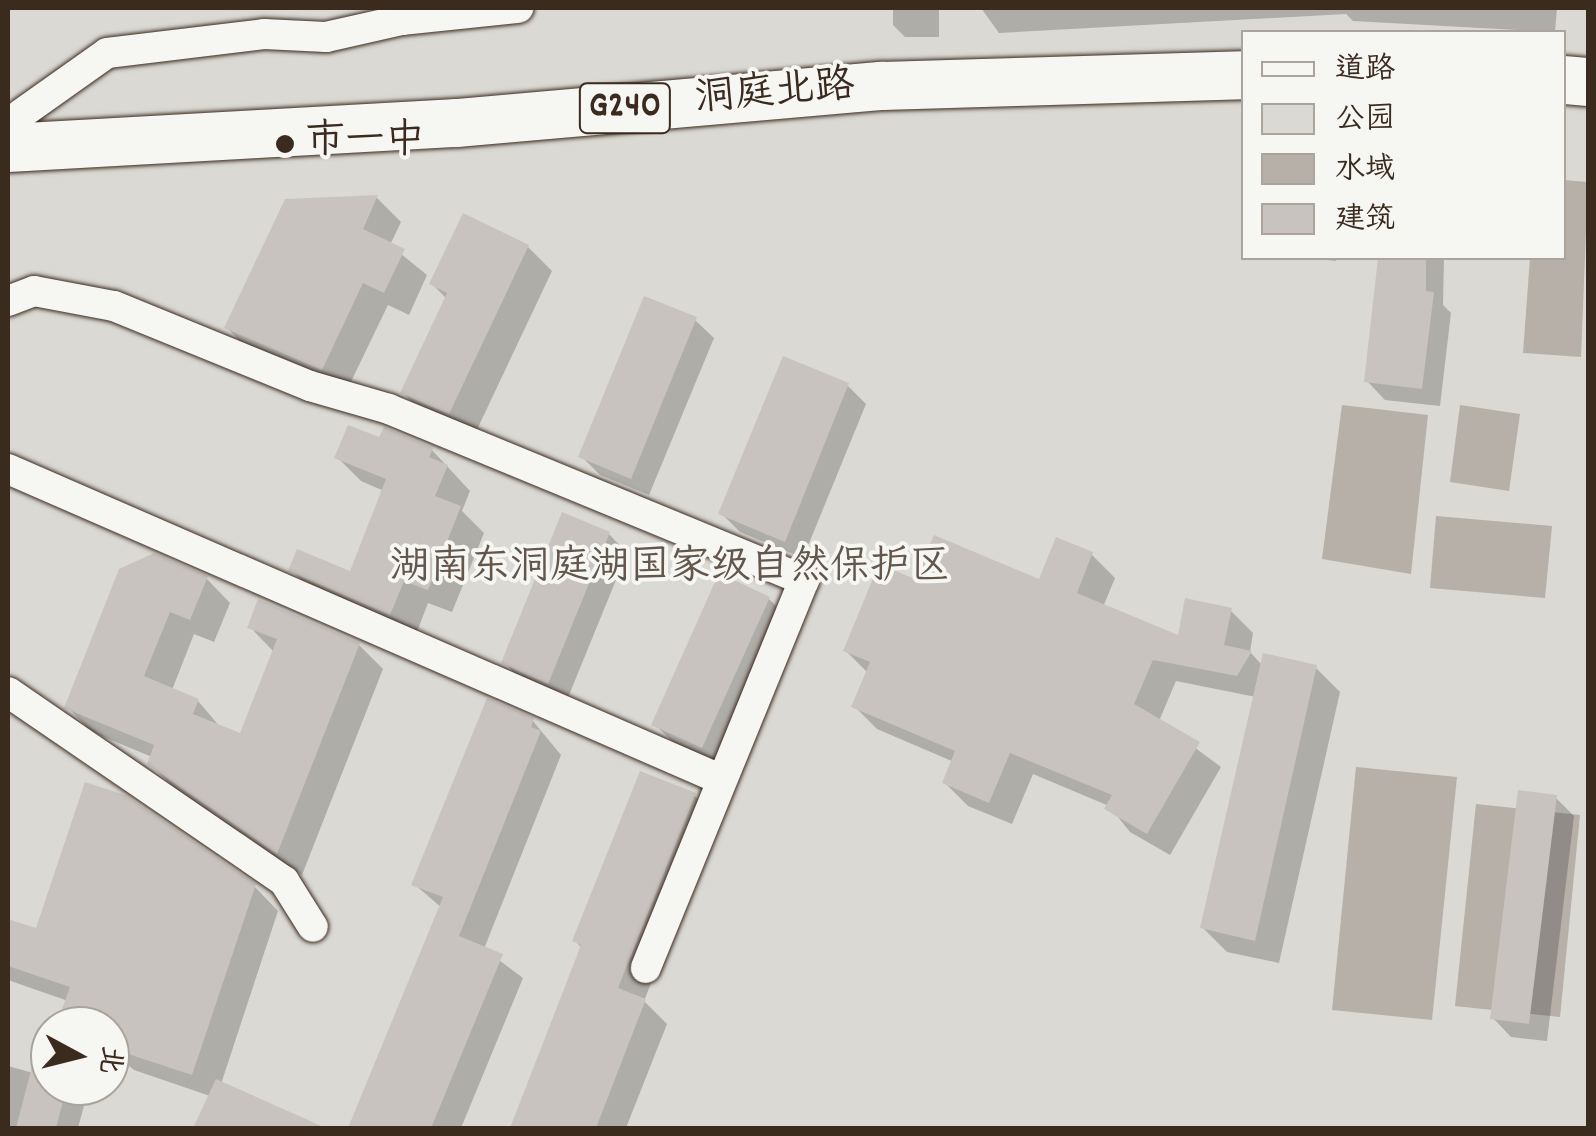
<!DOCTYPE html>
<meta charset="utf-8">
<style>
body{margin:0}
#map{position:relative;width:1596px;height:1136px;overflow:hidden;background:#f6f6f2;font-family:Dekko,"LXGW WenKai TC",sans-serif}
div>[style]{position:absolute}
.green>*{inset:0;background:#dad9d3}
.water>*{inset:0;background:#b6b0a9}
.shadow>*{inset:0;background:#0003}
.building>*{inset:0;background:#c8c3be}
.roads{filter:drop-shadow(0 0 2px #3b2a1e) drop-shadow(0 0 2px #3b2a1e)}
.minor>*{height:30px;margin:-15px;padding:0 15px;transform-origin:15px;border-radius:15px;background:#f6f6f2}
.primary>*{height:48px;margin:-24px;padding:0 24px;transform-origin:24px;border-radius:24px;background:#f6f6f2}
.dots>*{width:28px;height:28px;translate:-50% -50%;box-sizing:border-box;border:5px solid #f6f6f2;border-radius:50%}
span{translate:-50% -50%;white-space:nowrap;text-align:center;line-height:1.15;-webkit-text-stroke:8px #f6f6f2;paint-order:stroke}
.shield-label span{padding:2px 8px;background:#f6f6f2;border:2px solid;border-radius:8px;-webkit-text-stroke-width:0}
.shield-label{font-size:38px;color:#3b2a1e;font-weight:700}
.street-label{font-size:40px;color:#3b2a1e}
.poi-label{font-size:40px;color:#3b2a1e}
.left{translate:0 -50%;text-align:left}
.park-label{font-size:40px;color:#63564b}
.frame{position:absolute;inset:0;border:10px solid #3b2a1e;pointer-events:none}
.legend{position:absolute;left:1241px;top:30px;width:325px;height:230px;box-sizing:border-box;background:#f6f6f2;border:2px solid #aba49d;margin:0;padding:12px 18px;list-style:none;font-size:30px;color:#3b2a1e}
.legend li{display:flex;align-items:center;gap:20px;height:50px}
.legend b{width:50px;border:2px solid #aba49d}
.north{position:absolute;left:30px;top:1006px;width:100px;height:100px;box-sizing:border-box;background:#f6f6f2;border:2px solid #aba49d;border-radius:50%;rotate:97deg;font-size:28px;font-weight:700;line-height:40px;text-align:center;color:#3b2a1e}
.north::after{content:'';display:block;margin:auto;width:35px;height:45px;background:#3b2a1e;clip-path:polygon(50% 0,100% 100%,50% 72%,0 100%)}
</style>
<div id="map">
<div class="green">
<i style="clip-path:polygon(evenodd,8px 8px,1588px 8px,1588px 1128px,8px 1128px,8px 8px,1244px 32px,1564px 32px,1564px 258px,1244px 258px,1244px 32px,8px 8px,50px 1026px,110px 1026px,110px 1086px,50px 1086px,50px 1026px)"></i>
</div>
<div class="water">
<i style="clip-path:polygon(1564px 180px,1588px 182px,1581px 357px,1523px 353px,1530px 258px,1564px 258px)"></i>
<i style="clip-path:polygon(1342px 405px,1428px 415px,1411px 574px,1322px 559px)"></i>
<i style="clip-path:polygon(1460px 405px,1520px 414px,1509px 491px,1450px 482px)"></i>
<i style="clip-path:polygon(1436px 516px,1552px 526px,1545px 598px,1430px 588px)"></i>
<i style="clip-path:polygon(1356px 767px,1457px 777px,1432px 1020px,1332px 1010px)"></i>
<i style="clip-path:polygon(1476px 804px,1580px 815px,1560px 1017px,1455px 1006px)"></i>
</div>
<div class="shadow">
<i style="clip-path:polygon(893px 8px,939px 8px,939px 37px,905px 37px,893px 25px)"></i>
<i style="clip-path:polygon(981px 8px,1557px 8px,1555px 32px,1353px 21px,1346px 14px,999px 33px)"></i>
<i style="clip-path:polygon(377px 198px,401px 222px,390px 245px,427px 275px,409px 315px,388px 305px,346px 392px,251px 352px,227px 328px,287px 202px)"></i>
<i style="clip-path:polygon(528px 247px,552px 271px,474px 436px,427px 417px,403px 393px,447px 299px,432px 284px)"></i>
<i style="clip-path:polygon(1309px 258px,1337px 258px,1336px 261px)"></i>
<i style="clip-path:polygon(1381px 258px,1444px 258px,1443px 305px,1451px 313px,1440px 406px,1385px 400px,1367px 381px)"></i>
<i style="clip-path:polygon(695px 320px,714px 338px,649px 495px,600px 475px,581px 456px)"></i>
<i style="clip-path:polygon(848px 386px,866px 404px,803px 558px,740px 532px,721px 513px)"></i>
<i style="clip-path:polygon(380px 441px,432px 450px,470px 491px,462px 511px,484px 533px,452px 612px,428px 603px,415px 637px,316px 594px,291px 570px,351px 574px,384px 491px,361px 481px,337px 457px)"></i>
<i style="clip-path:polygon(609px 534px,627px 553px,567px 700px,522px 681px,504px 662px)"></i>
<i style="clip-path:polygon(1092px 555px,1115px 578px,1103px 607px,1180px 639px,1230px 610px,1253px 633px,1250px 652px,1263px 666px,1316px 668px,1340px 692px,1279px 963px,1227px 952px,1203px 928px,1256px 697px,1176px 681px,1159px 721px,1221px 767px,1170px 855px,1130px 832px,1109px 806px,1033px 774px,1012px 824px,968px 806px,945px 783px,954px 762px,877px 729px,854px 706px,868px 673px,846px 651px,917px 582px,1040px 582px)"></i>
<i style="clip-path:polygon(121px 571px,206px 578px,230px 603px,214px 642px,194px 634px,172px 690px,198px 701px,221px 728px,241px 736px,274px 652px,250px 627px,359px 645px,383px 669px,302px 875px,174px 788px,150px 764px,152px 757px,92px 732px,67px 707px)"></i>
<i style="clip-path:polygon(769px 599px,787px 617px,721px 764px,673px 742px,654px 724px)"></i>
<i style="clip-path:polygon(533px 721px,561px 755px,484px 949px,523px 978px,461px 1128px,351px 1128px,442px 908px,414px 884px)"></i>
<i style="clip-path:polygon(694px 795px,717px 818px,644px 1001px,667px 1024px,626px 1128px,513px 1128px,582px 948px,575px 941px)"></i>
<i style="clip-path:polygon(1556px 798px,1574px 816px,1547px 1041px,1511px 1037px,1493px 1018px)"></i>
<i style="clip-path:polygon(254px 886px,278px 911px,221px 1084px,320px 1128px,204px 1128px,213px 1097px,134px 1070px,110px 1050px,110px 1026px,82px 1026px,68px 1001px,8px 980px,8px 921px,38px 931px)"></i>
<i style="clip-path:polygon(50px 1063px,50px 1086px,89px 1087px,78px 1128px,8px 1128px,8px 1066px,33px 1073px)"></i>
</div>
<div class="building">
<i style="clip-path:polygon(378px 195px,363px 229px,405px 249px,384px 293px,363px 283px,322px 370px,224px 328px,285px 199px)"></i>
<i style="clip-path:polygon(463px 213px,529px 245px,449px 414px,400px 393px,447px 293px,429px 284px)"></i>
<i style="clip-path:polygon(1378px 258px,1426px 258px,1426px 291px,1434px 292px,1422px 389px,1364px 382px)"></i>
<i style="clip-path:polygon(644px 296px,697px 317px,631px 479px,578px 457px)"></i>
<i style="clip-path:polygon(783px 356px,849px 383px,785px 542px,718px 514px)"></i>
<i style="clip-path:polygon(348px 425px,379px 437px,384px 427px,433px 448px,429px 457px,448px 465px,435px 496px,461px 506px,428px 590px,404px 581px,390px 615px,288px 571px,297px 549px,350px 571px,386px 479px,334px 458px)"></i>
<i style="clip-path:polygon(562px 512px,610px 532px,548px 684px,501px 663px)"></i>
<i style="clip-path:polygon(934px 535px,1039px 579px,1056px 537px,1093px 552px,1077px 593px,1178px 635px,1185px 598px,1232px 608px,1224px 645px,1252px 651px,1237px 676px,1153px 660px,1134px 704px,1200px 742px,1147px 834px,1104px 809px,1112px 795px,1010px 753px,989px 803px,942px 783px,955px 751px,851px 707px,870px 662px,843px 651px,879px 564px,915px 579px)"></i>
<i style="clip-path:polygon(154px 553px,208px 576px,190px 620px,170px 612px,144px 676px,199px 699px,193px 714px,240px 733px,277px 639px,247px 628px,258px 599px,360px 643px,277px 854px,147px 764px,154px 745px,64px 708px,119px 569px)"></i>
<i style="clip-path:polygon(719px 573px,770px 597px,702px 748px,651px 725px)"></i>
<i style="clip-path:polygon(1263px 653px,1317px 665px,1255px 941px,1200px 928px)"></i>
<i style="clip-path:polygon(487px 698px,534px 718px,531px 727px,541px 731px,459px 936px,503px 954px,431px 1128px,348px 1128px,443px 897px,411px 885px)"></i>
<i style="clip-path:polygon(640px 771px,696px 793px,618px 988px,646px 999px,596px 1128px,510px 1128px,581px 945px,572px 941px)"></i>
<i style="clip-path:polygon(85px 782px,125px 795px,256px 884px,192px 1075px,110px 1048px,110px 1026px,82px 1026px,62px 1009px,70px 987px,8px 966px,8px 919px,36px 928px)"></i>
<i style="clip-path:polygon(1518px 790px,1557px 795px,1529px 1024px,1490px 1019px)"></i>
<i style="clip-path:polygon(42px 1028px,50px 1029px,50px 1086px,67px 1086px,56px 1128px,16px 1128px)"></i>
<i style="clip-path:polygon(216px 1079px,326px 1128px,193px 1128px)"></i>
</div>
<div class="roads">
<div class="minor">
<i style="left:402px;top:20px;width:117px;rotate:-5.9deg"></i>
<i style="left:21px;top:114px;width:105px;rotate:-35.3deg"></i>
<i style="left:107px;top:53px;width:158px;rotate:-6.9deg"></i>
<i style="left:264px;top:34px;width:62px;rotate:2.8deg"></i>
<i style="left:326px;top:37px;width:78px;rotate:-12.6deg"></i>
<i style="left:402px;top:20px;width:23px;rotate:-31deg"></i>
<i style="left:8px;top:301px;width:28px;rotate:-21deg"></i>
<i style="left:34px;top:291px;width:81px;rotate:10.6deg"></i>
<i style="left:114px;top:306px;width:212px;rotate:22.2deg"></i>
<i style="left:310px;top:386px;width:82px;rotate:16.2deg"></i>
<i style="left:389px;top:409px;width:449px;rotate:22.4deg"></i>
<i style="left:804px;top:580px;width:419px;rotate:112.2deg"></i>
<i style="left:8px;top:469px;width:774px;rotate:23.52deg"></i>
<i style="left:8px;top:692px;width:335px;rotate:34.4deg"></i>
<i style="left:284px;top:881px;width:54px;rotate:57.8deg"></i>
</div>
<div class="primary">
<i style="left:1564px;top:80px;width:24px;rotate:5deg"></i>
<i style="left:8px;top:148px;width:450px;rotate:-3.2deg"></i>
<i style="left:457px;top:123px;width:426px;rotate:-5deg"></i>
<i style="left:881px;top:86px;width:363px;rotate:-1.7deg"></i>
</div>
</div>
<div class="dots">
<i style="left:285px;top:144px;background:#3b2a1e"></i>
</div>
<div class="shield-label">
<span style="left:625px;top:108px">G240</span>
</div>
<div class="street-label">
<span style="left:775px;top:95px;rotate:-5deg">洞庭北路</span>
</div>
<div class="poi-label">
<span class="left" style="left:305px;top:144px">市一中</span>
</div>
<div class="park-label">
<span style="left:670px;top:570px">湖南东洞庭湖国家级自然保护区</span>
</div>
<div class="frame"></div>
<ul class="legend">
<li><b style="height:12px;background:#f6f6f2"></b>道路</li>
<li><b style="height:28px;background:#dad9d3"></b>公园</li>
<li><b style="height:28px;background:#b6b0a9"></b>水域</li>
<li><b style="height:28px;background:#c8c3be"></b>建筑</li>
</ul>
<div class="north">北</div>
</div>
